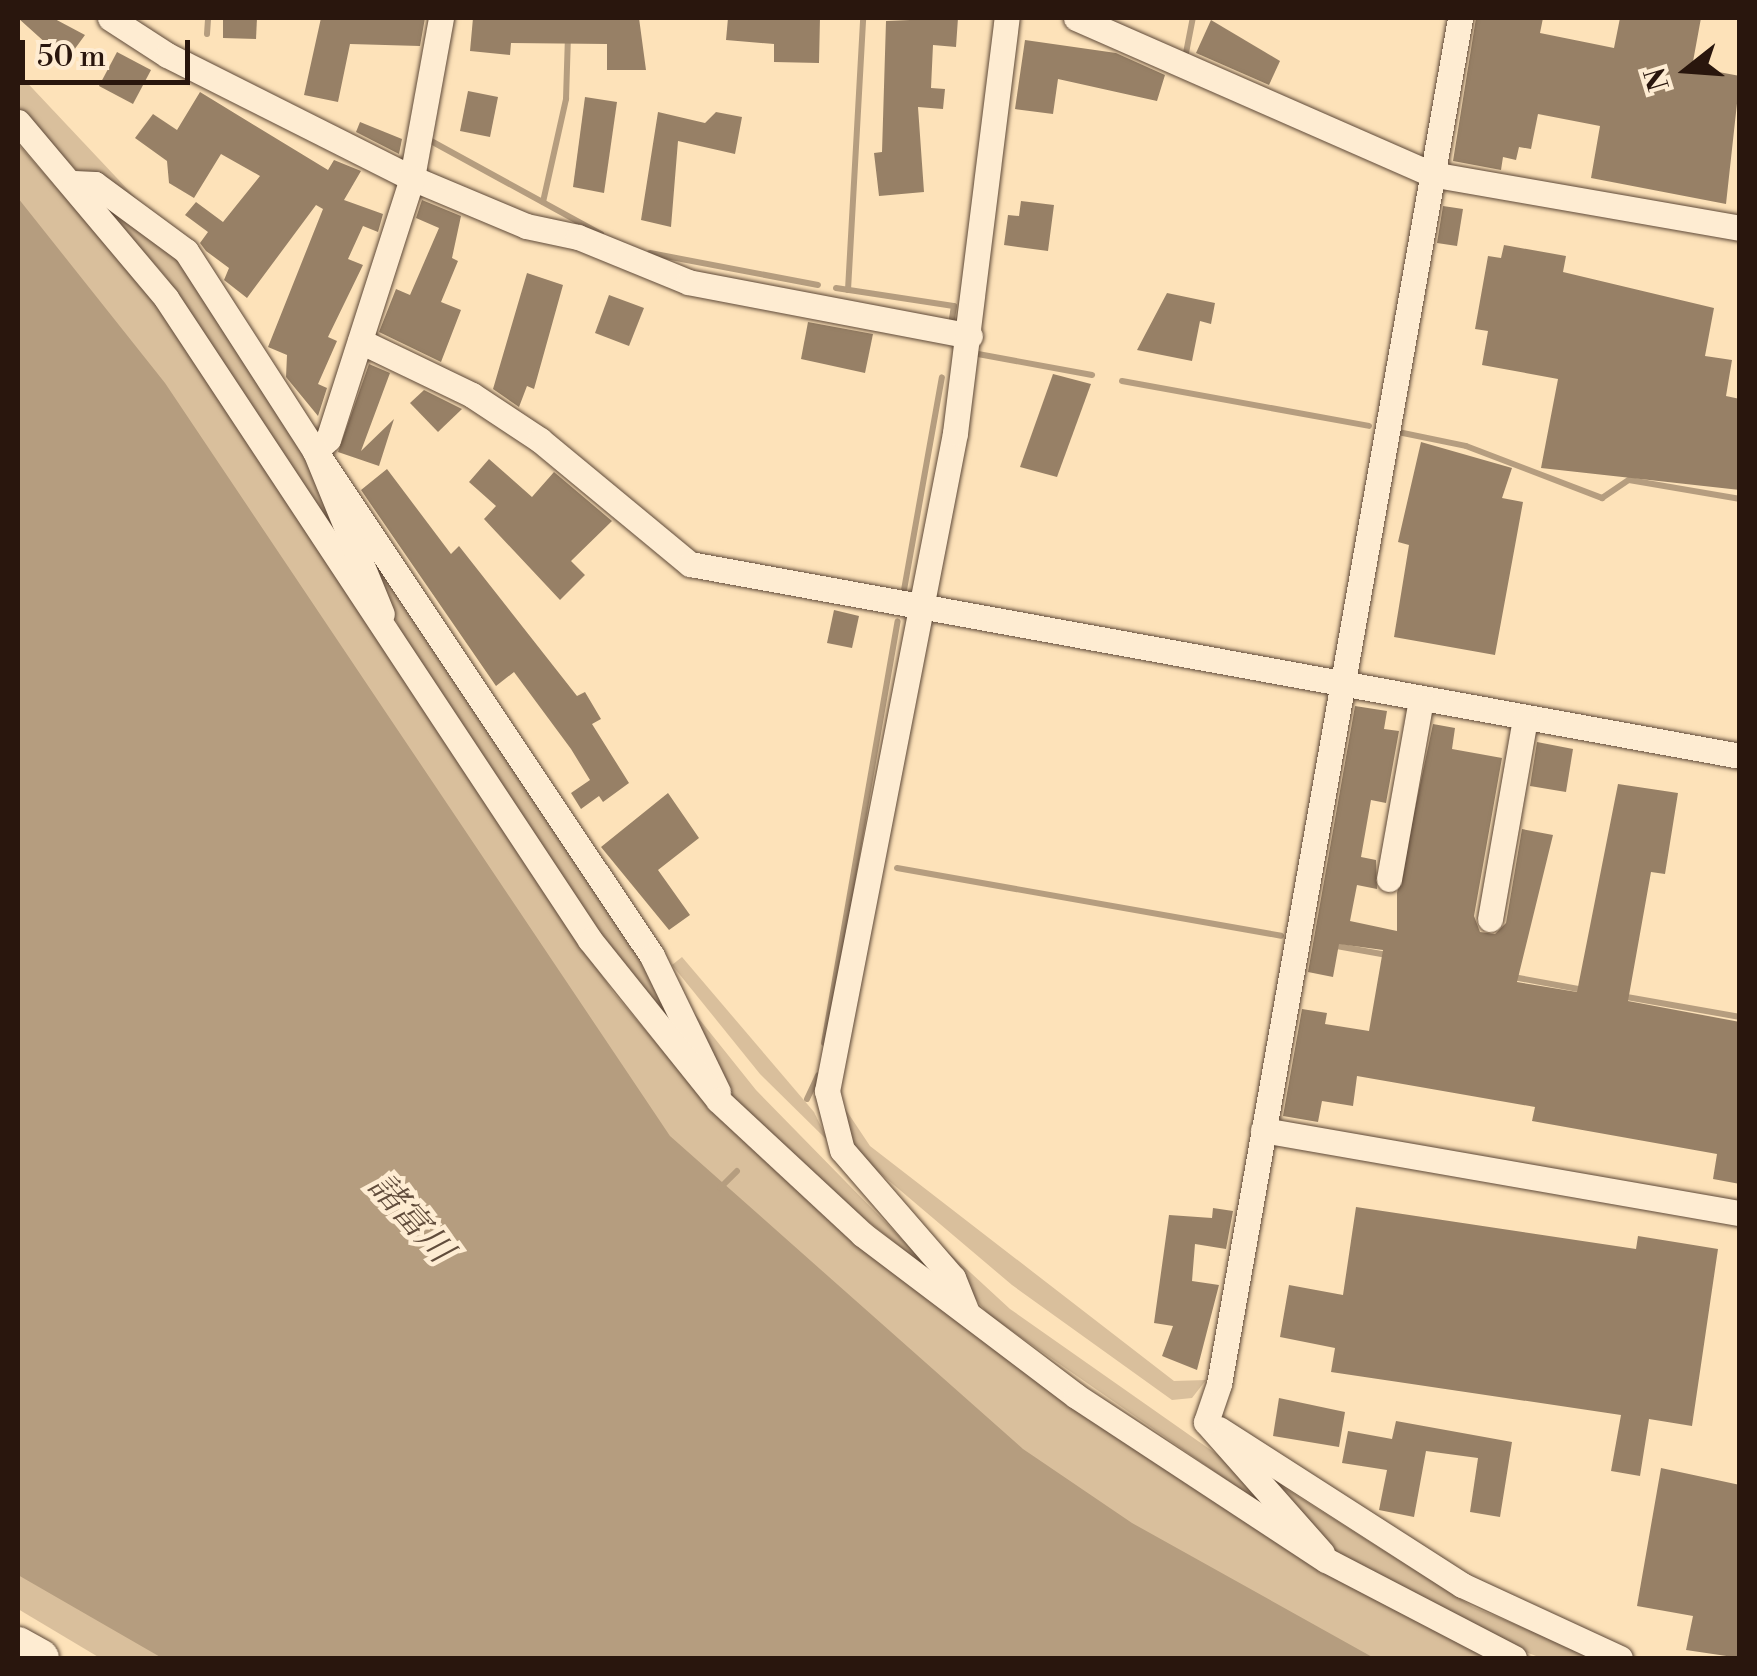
<!DOCTYPE html>
<meta charset="utf-8">
<style>
body{margin:0}
#map{position:relative;width:1757px;height:1676px;overflow:hidden;background:#fde2b9;font-family:"Libre Bodoni","Noto Serif JP",serif}
div>[style]{position:absolute}
.green>*{inset:0;background:#d9bf9c}
.water>*{inset:0;background:#b59d7f}
.stream>*{height:6px;margin:-3px;padding:0 3px;transform-origin:3px;border-radius:3px;background:#b59d7f}
.building>*{inset:0;background:#978066}
.roads{filter:drop-shadow(0 0 2px #5e4938) drop-shadow(0 0 2px #5e4938)}
.street>*{height:25px;margin:-12.5px;padding:0 12.5px;transform-origin:12.5px;border-radius:12.5px;background:#feecd2}
.secondary>*{height:38px;margin:-19px;padding:0 19px;transform-origin:19px;border-radius:19px;background:#feecd2}
span{translate:-50% -50%;white-space:nowrap;text-align:center;line-height:1.15;-webkit-text-stroke:9px #feecd2;paint-order:stroke}
.water-label{font-size:35px;color:#614c3b;font-style:italic}
.frame{position:absolute;inset:0;border:20px solid #29160d;pointer-events:none}
.north{position:absolute;left:1637px;top:20px;width:100px;height:100px;-webkit-text-stroke:8px #feecd2;paint-order:stroke;rotate:253deg;font-size:28px;font-weight:700;line-height:40px;text-align:center;color:#29160d}
.north::after{content:'';display:block;margin:auto;width:35px;height:45px;background:#29160d;clip-path:polygon(50% 0,100% 100%,50% 72%,0 100%)}
.scale{position:absolute;left:20px;top:40px;width:170px;height:45px;box-sizing:border-box;border:5px solid #29160d;border-top:0;padding-left:12px;font-size:30px;line-height:35px;white-space:nowrap;color:#29160d;-webkit-text-stroke:8px #feecd2;paint-order:stroke}
</style>
<div id="map">
<div class="green">
<i style="clip-path:polygon(18px 73px,163px 227px,74px 168px,18px 108px)"></i>
<i style="clip-path:polygon(18px 144px,155px 299px,613px 992px,714px 1111px,1083px 1410px,1314px 1567px,1497px 1658px,1283px 1658px,683px 1183px,18px 227px)"></i>
<i style="clip-path:polygon(92px 193px,187px 264px,321px 478px,371px 599px,166px 277px)"></i>
<i style="clip-path:polygon(349px 508px,649px 968px,710px 1077px,635px 985px,403px 637px)"></i>
<i style="clip-path:polygon(682px 957px,814px 1112px,828px 1141px,760px 1074px,672px 965px)"></i>
<i style="clip-path:polygon(672px 985px,756px 1090px,941px 1279px,827px 1189px,732px 1098px)"></i>
<i style="clip-path:polygon(842px 1104px,870px 1146px,1174px 1381px,1206px 1380px,1192px 1398px,1172px 1400px,1012px 1285px,855px 1152px)"></i>
<i style="clip-path:polygon(893px 1201px,1010px 1309px,1245px 1474px,1309px 1537px,989px 1315px)"></i>
<i style="clip-path:polygon(1269px 1478px,1473px 1607px,1597px 1658px,1541px 1658px,1486px 1636px,1335px 1551px)"></i>
<i style="clip-path:polygon(18px 1502px,243px 1658px,100px 1658px,18px 1609px)"></i>
</div>
<div class="water">
<i style="clip-path:polygon(18px 198px,165px 383px,670px 1136px,1023px 1449px,1132px 1523px,1374px 1658px,162px 1658px,18px 1575px)"></i>
</div>
<div class="stream">
<i style="left:207px;top:34px;width:16px;rotate:-86deg"></i>
<i style="left:1186px;top:53px;width:36px;rotate:-79deg"></i>
<i style="left:431px;top:141px;width:194px;rotate:28.7deg"></i>
<i style="left:543px;top:202px;width:106px;rotate:-77.4deg"></i>
<i style="left:566px;top:99px;width:63px;rotate:-88.2deg"></i>
<i style="left:650px;top:253px;width:171px;rotate:10.8deg"></i>
<i style="left:836px;top:288px;width:119px;rotate:8.7deg"></i>
<i style="left:954px;top:306px;width:13px;rotate:99deg"></i>
<i style="left:848px;top:290px;width:272px;rotate:-86.8deg"></i>
<i style="left:978px;top:354px;width:116px;rotate:10.4deg"></i>
<i style="left:1122px;top:381px;width:251px;rotate:10.3deg"></i>
<i style="left:1398px;top:432px;width:69px;rotate:11.6deg"></i>
<i style="left:1466px;top:446px;width:146px;rotate:20.9deg"></i>
<i style="left:1602px;top:498px;width:32px;rotate:-34deg"></i>
<i style="left:1629px;top:480px;width:113px;rotate:9.7deg"></i>
<i style="left:904px;top:590px;width:216px;rotate:-79.9deg"></i>
<i style="left:897px;top:868px;width:390px;rotate:10deg"></i>
<i style="left:1331px;top:945px;width:57px;rotate:10.1deg"></i>
<i style="left:1513px;top:977px;width:72px;rotate:10.4deg"></i>
<i style="left:1621px;top:996px;width:121px;rotate:10deg"></i>
<i style="left:824px;top:1043px;width:428px;rotate:-80.1deg"></i>
<i style="left:807px;top:1099px;width:26px;rotate:-65deg"></i>
<i style="left:720px;top:1188px;width:24px;rotate:-45deg"></i>
</div>
<div class="building">
<i style="clip-path:polygon(18px 18px,53px 18px,85px 35px,74px 50px,65px 44px,58px 54px)"></i>
<i style="clip-path:polygon(223px 18px,257px 18px,256px 39px,223px 38px)"></i>
<i style="clip-path:polygon(321px 18px,425px 18px,420px 46px,350px 44px,338px 102px,304px 95px)"></i>
<i style="clip-path:polygon(473px 18px,639px 18px,646px 70px,607px 70px,607px 44px,511px 43px,510px 55px,470px 51px)"></i>
<i style="clip-path:polygon(728px 18px,820px 18px,819px 63px,774px 62px,774px 44px,726px 40px)"></i>
<i style="clip-path:polygon(958px 18px,956px 47px,933px 45px,931px 88px,945px 89px,943px 109px,918px 107px,924px 192px,879px 196px,874px 153px,882px 152px,886px 21px)"></i>
<i style="clip-path:polygon(1476px 18px,1543px 18px,1540px 33px,1614px 48px,1620px 18px,1701px 18px,1692px 67px,1740px 76px,1726px 204px,1591px 178px,1600px 126px,1538px 114px,1531px 149px,1519px 147px,1516px 160px,1503px 157px,1501px 170px,1453px 161px)"></i>
<i style="clip-path:polygon(1211px 20px,1280px 61px,1269px 85px,1196px 53px)"></i>
<i style="clip-path:polygon(1025px 40px,1116px 53px,1165px 75px,1157px 101px,1058px 79px,1053px 114px,1015px 109px)"></i>
<i style="clip-path:polygon(117px 52px,151px 70px,133px 104px,99px 86px)"></i>
<i style="clip-path:polygon(468px 91px,498px 97px,490px 137px,460px 131px)"></i>
<i style="clip-path:polygon(200px 92px,328px 170px,334px 160px,361px 171px,344px 200px,383px 214px,378px 232px,363px 226px,348px 259px,363px 265px,328px 337px,337px 341px,318px 384px,327px 388px,318px 416px,286px 377px,287px 355px,268px 347px,323px 209px,316px 205px,247px 298px,224px 280px,229px 268px,206px 251px,200px 243px,208px 232px,185px 215px,196px 202px,223px 222px,260px 176px,221px 154px,194px 198px,169px 183px,167px 161px,135px 138px,153px 114px,177px 130px)"></i>
<i style="clip-path:polygon(585px 97px,617px 102px,604px 193px,573px 187px)"></i>
<i style="clip-path:polygon(658px 112px,705px 123px,716px 112px,742px 117px,735px 154px,678px 141px,671px 227px,641px 220px)"></i>
<i style="clip-path:polygon(360px 122px,402px 139px,399px 154px,356px 132px)"></i>
<i style="clip-path:polygon(422px 200px,461px 216px,452px 258px,458px 261px,441px 302px,461px 310px,441px 362px,379px 332px,396px 289px,410px 295px,439px 228px,416px 218px)"></i>
<i style="clip-path:polygon(1021px 201px,1054px 205px,1048px 251px,1004px 245px,1008px 215px,1019px 216px)"></i>
<i style="clip-path:polygon(1443px 206px,1463px 209px,1457px 246px,1437px 243px)"></i>
<i style="clip-path:polygon(1504px 245px,1566px 256px,1563px 272px,1714px 308px,1705px 356px,1732px 360px,1726px 396px,1740px 399px,1740px 490px,1541px 468px,1558px 379px,1482px 365px,1488px 331px,1475px 329px,1488px 256px,1501px 258px)"></i>
<i style="clip-path:polygon(527px 273px,563px 285px,534px 389px,527px 386px,519px 407px,493px 389px)"></i>
<i style="clip-path:polygon(1167px 293px,1215px 303px,1211px 324px,1200px 321px,1192px 361px,1137px 350px)"></i>
<i style="clip-path:polygon(609px 295px,644px 308px,629px 346px,595px 333px)"></i>
<i style="clip-path:polygon(808px 322px,873px 334px,865px 373px,801px 359px)"></i>
<i style="clip-path:polygon(369px 364px,390px 373px,361px 451px,394px 419px,379px 466px,338px 452px)"></i>
<i style="clip-path:polygon(1053px 374px,1091px 384px,1057px 477px,1020px 467px)"></i>
<i style="clip-path:polygon(424px 390px,462px 409px,438px 432px,410px 403px)"></i>
<i style="clip-path:polygon(1421px 442px,1512px 468px,1502px 498px,1523px 502px,1495px 655px,1394px 637px,1409px 545px,1398px 542px)"></i>
<i style="clip-path:polygon(489px 459px,532px 497px,554px 472px,612px 521px,571px 561px,585px 575px,560px 600px,484px 519px,496px 506px,469px 482px)"></i>
<i style="clip-path:polygon(387px 469px,451px 554px,459px 546px,577px 696px,585px 692px,601px 719px,592px 724px,629px 783px,603px 802px,599px 796px,581px 809px,571px 793px,590px 780px,571px 749px,514px 672px,496px 686px,361px 490px)"></i>
<i style="clip-path:polygon(834px 610px,859px 616px,852px 648px,827px 643px)"></i>
<i style="clip-path:polygon(1355px 706px,1387px 711px,1384px 729px,1399px 731px,1386px 803px,1371px 800px,1361px 857px,1376px 860px,1377px 889px,1357px 885px,1350px 921px,1397px 931px,1397px 893px,1433px 724px,1455px 728px,1452px 749px,1502px 758px,1474px 916px,1480px 932px,1495px 934px,1506px 923px,1522px 829px,1553px 835px,1517px 982px,1577px 992px,1618px 784px,1678px 793px,1665px 874px,1651px 872px,1628px 1001px,1740px 1022px,1740px 1184px,1713px 1179px,1717px 1154px,1532px 1121px,1535px 1107px,1357px 1076px,1353px 1106px,1322px 1101px,1318px 1122px,1283px 1116px,1302px 1009px,1327px 1013px,1325px 1024px,1369px 1031px,1383px 950px,1339px 944px,1333px 977px,1308px 972px)"></i>
<i style="clip-path:polygon(1537px 742px,1573px 749px,1566px 792px,1530px 786px)"></i>
<i style="clip-path:polygon(668px 793px,699px 838px,658px 870px,690px 915px,669px 930px,601px 847px)"></i>
<i style="clip-path:polygon(1356px 1207px,1636px 1249px,1638px 1236px,1718px 1249px,1692px 1426px,1649px 1419px,1640px 1476px,1611px 1471px,1621px 1415px,1331px 1372px,1335px 1348px,1280px 1337px,1289px 1285px,1343px 1295px)"></i>
<i style="clip-path:polygon(1213px 1208px,1233px 1211px,1226px 1249px,1195px 1244px,1192px 1281px,1219px 1285px,1197px 1370px,1162px 1356px,1173px 1326px,1154px 1323px,1169px 1215px,1212px 1218px)"></i>
<i style="clip-path:polygon(1279px 1398px,1345px 1412px,1339px 1447px,1273px 1436px)"></i>
<i style="clip-path:polygon(1396px 1421px,1512px 1442px,1500px 1517px,1470px 1512px,1478px 1458px,1426px 1451px,1414px 1517px,1379px 1510px,1387px 1470px,1342px 1463px,1348px 1431px,1392px 1439px)"></i>
<i style="clip-path:polygon(1661px 1468px,1740px 1485px,1740px 1658px,1686px 1650px,1693px 1616px,1637px 1606px)"></i>
</div>
<div class="roads">
<div class="street">
<i style="left:110px;top:18px;width:68px;rotate:33deg"></i>
<i style="left:167px;top:55px;width:274px;rotate:26.7deg"></i>
<i style="left:412px;top:178px;width:124px;rotate:22.8deg"></i>
<i style="left:526px;top:226px;width:53px;rotate:11.9deg"></i>
<i style="left:578px;top:237px;width:119px;rotate:22.2deg"></i>
<i style="left:688px;top:282px;width:287px;rotate:10.8deg"></i>
<i style="left:441px;top:18px;width:163px;rotate:100.3deg"></i>
<i style="left:412px;top:178px;width:274px;rotate:107.8deg"></i>
<i style="left:328px;top:439px;width:18px;rotate:137deg"></i>
<i style="left:315px;top:451px;width:607px;rotate:56.28deg"></i>
<i style="left:652px;top:956px;width:151px;rotate:64.1deg"></i>
<i style="left:1076px;top:18px;width:388px;rotate:23.7deg"></i>
<i style="left:1431px;top:174px;width:314px;rotate:9.9deg"></i>
<i style="left:18px;top:122px;width:230px;rotate:49.9deg"></i>
<i style="left:166px;top:298px;width:769px;rotate:56.56deg"></i>
<i style="left:590px;top:940px;width:205px;rotate:51.3deg"></i>
<i style="left:718px;top:1100px;width:197px;rotate:42.9deg"></i>
<i style="left:862px;top:1234px;width:268px;rotate:37.1deg"></i>
<i style="left:1076px;top:1396px;width:299px;rotate:33.3deg"></i>
<i style="left:1326px;top:1560px;width:212px;rotate:27.5deg"></i>
<i style="left:74px;top:183px;width:21px;rotate:3deg"></i>
<i style="left:95px;top:184px;width:113px;rotate:36.4deg"></i>
<i style="left:186px;top:251px;width:238px;rotate:57.2deg"></i>
<i style="left:315px;top:451px;width:176px;rotate:67.7deg"></i>
<i style="left:360px;top:341px;width:124px;rotate:25.7deg"></i>
<i style="left:472px;top:395px;width:82px;rotate:33.5deg"></i>
<i style="left:540px;top:440px;width:195px;rotate:39.6deg"></i>
<i style="left:690px;top:564px;width:1067px;rotate:10.36deg"></i>
<i style="left:1389px;top:879px;width:182px;rotate:-79.9deg"></i>
<i style="left:1490px;top:919px;width:203px;rotate:-80.1deg"></i>
<i style="left:1263px;top:1130px;width:484px;rotate:9.9deg"></i>
<i style="left:966px;top:1310px;width:35px;rotate:-112deg"></i>
<i style="left:953px;top:1278px;width:169px;rotate:-130.9deg"></i>
<i style="left:842px;top:1150px;width:61px;rotate:-104.3deg"></i>
<i style="left:827px;top:1091px;width:670px;rotate:-78.99deg"></i>
<i style="left:955px;top:433px;width:418px;rotate:-82.9deg"></i>
<i style="left:1219px;top:1429px;width:289px;rotate:32.7deg"></i>
<i style="left:1462px;top:1585px;width:174px;rotate:24.8deg"></i>
<i style="left:1322px;top:1553px;width:175px;rotate:-131.5deg"></i>
<i style="left:1206px;top:1422px;width:40px;rotate:-71.1deg"></i>
<i style="left:1219px;top:1384px;width:1387px;rotate:-79.99deg"></i>
</div>
<div class="secondary">
<i style="left:18px;top:1646px;width:25px;rotate:29deg"></i>
</div>
</div>
<div class="water-label">
<span style="left:410px;top:1219px;rotate:48deg">諸富川</span>
</div>
<div class="frame"></div>
<div class="north">N</div>
<div class="scale">50 m</div>
</div>
